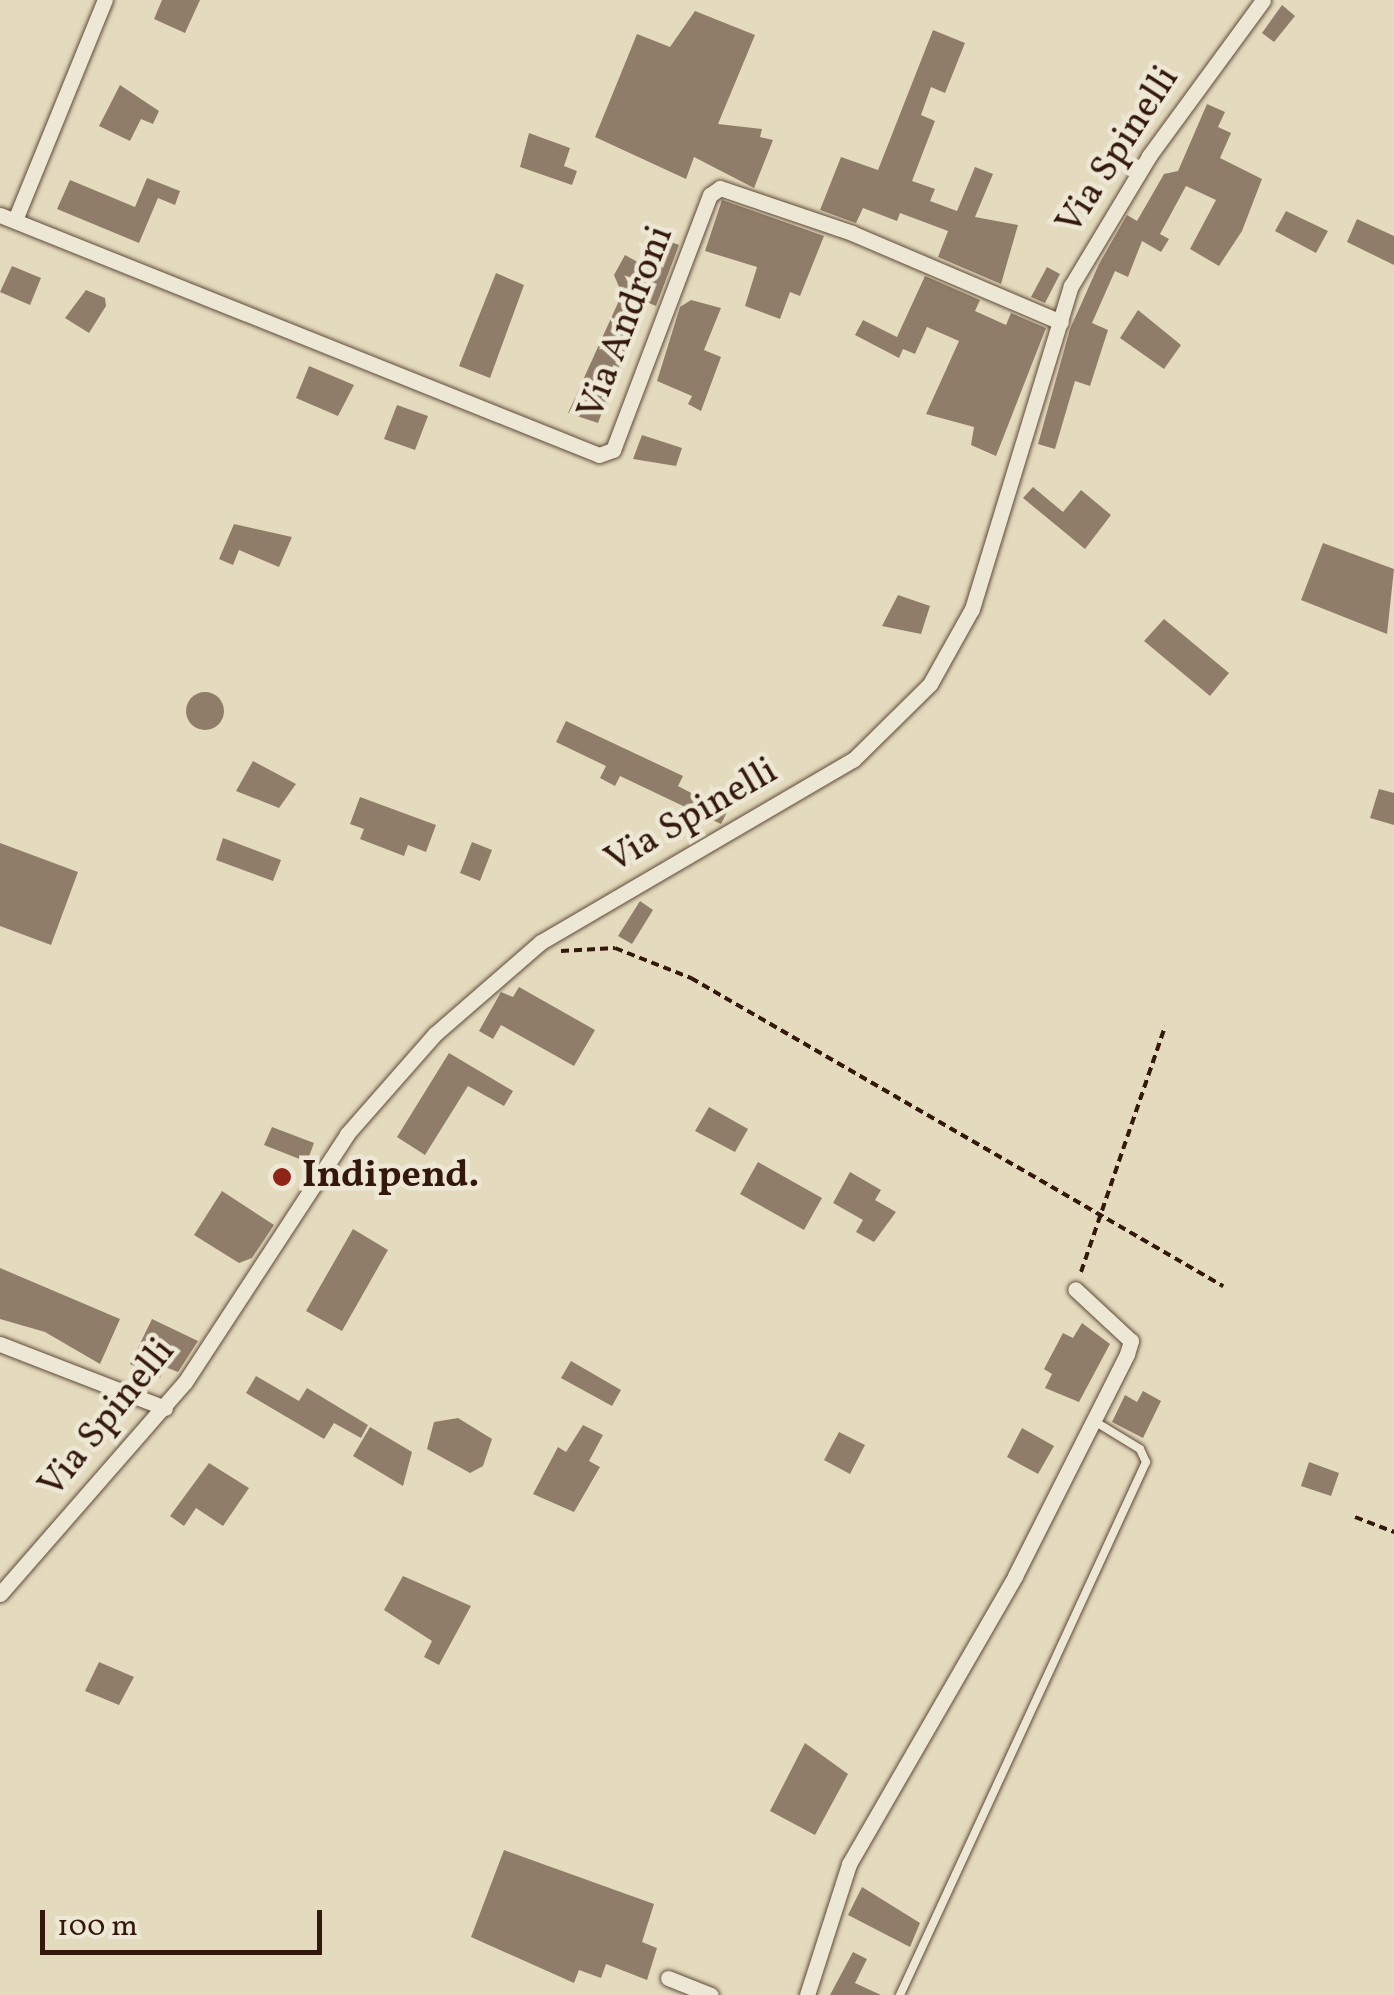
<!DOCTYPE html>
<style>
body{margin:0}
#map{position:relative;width:1394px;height:1995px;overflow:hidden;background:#e4dbbe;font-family:Vollkorn,serif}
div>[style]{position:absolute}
.building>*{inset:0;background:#907d69}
.round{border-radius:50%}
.path>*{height:4px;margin-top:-2px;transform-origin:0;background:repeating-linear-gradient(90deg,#34180c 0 8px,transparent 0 13px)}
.roads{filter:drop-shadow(0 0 2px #604938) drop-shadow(0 0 2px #604938)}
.lane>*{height:8px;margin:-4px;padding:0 4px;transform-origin:4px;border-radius:4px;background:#ede8d5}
.street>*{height:15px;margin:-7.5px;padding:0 7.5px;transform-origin:7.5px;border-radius:7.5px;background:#ede8d5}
.dots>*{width:28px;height:28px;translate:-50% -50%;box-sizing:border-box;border:5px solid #ede8d5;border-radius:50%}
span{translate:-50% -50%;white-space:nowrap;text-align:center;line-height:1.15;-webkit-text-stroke:9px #ede8d5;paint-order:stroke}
.street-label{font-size:38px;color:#34180c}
.poi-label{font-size:38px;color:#34180c;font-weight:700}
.left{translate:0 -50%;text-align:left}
.scale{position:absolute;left:40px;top:1910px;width:282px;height:45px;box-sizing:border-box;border:5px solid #34180c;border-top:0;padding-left:12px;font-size:30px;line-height:35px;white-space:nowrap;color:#34180c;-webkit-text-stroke:8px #ede8d5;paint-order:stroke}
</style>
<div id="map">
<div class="building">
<i style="clip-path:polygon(162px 0,200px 0,185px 33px,154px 19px)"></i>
<i style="clip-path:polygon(1282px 5px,1295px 16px,1274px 42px,1262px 33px)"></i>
<i style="clip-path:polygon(695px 11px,755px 35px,718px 124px,762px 129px,760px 137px,773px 140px,754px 188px,694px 157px,686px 179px,595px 137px,637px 34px,670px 47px)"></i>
<i style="clip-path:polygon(933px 30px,965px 43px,945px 93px,931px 87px,921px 115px,935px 121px,912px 181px,935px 189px,930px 201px,957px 211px,975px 167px,993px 174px,975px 217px,1018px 225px,1001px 284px,938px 257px,948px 231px,900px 213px,897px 221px,863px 208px,856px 223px,820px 210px,841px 157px,878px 170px)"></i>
<i style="clip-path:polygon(120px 85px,159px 111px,153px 124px,141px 119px,130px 141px,99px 126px)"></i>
<i style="clip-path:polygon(1207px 104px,1225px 112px,1218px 127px,1231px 133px,1220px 158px,1262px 179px,1242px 231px,1219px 266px,1190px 249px,1216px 200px,1186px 186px,1160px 234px,1169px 239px,1161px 252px,1142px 241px,1128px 277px,1115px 271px,1092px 323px,1108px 330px,1090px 386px,1075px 381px,1055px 449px,1038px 444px,1070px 329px,1099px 264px,1127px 215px,1137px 221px,1164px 174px,1178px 171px)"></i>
<i style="clip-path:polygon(529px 133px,570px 148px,564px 166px,577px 171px,572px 185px,520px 167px)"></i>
<i style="clip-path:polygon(147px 178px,180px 191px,175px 205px,158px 198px,139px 243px,57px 209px,70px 180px,135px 207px)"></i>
<i style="clip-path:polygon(722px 200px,824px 236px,800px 296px,790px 292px,780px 319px,745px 306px,757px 267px,705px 251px)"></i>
<i style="clip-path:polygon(1286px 211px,1328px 231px,1316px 253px,1275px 231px)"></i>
<i style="clip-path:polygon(1357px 219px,1394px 236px,1394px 265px,1347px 242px)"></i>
<i style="clip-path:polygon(666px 240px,679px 245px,656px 306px,644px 301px,598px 423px,568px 413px,622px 294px,614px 275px,625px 255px,654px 271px)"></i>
<i style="clip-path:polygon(12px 266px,41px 278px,30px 305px,0 292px)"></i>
<i style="clip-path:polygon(1047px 267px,1060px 274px,1045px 303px,1031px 297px)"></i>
<i style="clip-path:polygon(496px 273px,524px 285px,490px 378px,459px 366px)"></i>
<i style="clip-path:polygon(925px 276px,980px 300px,975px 311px,1006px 325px,1011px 313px,1046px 328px,996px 456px,971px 445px,974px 427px,926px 414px,959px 341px,927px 327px,915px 354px,903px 349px,899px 358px,855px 335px,863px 320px,897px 337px)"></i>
<i style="clip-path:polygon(86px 290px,105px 298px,106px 306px,89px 333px,65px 318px)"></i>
<i style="clip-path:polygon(691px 300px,721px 308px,704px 350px,721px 357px,701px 411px,688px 404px,692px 396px,657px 381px,680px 307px)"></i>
<i style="clip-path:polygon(1138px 310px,1181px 345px,1164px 369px,1120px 338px)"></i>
<i style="clip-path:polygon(309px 366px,354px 385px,338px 416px,296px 398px)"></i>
<i style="clip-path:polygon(397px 405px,428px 416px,415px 450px,384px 439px)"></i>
<i style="clip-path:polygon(642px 435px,682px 448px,676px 466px,633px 459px)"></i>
<i style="clip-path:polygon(1033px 487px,1063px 512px,1081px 490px,1111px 515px,1085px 549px,1023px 498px)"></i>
<i style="clip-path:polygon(234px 524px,292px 537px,279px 567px,239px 550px,233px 565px,219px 559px)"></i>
<i style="clip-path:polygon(1323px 543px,1394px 569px,1387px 634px,1301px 600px)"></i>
<i style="clip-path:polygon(898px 595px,930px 606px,921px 634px,882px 626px)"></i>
<i style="clip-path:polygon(1164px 619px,1229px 673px,1210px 696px,1144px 641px)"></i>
<i class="round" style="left:186px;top:692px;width:38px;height:38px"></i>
<i style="clip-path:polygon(566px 721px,683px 776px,678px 786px,727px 812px,721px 824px,620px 776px,615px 786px,600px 778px,606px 766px,556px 742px)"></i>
<i style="clip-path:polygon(253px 761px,296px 784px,279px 808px,236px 791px)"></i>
<i style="clip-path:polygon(1379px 789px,1394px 793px,1394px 825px,1370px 818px)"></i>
<i style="clip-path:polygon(360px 797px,436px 825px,426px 852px,408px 845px,404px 856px,360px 839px,364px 829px,350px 824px)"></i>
<i style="clip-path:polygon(223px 838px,281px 860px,273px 881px,216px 860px)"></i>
<i style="clip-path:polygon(472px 842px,492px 850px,480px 881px,460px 873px)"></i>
<i style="clip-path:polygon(0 843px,78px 872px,51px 945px,0 926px)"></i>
<i style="clip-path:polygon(640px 901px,653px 910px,632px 944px,618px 936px)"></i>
<i style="clip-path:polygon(519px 987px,595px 1030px,574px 1066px,501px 1025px,493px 1039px,479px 1031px,501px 992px,513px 997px)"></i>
<i style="clip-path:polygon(449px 1053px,513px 1091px,504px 1106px,468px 1086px,425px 1155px,397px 1137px)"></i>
<i style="clip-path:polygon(709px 1107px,748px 1129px,735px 1152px,695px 1131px)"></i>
<i style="clip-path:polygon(272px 1127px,314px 1143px,307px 1162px,264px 1145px)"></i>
<i style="clip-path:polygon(758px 1162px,822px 1198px,804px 1230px,740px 1194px)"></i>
<i style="clip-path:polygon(850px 1172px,881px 1190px,875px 1200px,896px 1212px,874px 1242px,856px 1232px,863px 1220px,833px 1203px)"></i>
<i style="clip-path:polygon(222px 1191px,274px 1225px,252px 1258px,239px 1263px,194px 1235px)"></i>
<i style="clip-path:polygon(353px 1229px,388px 1250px,342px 1331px,306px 1311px)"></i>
<i style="clip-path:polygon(0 1268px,120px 1319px,100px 1364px,45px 1332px,0 1319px)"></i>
<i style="clip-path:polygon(152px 1319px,198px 1341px,178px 1372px,165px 1367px,160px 1378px,130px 1364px)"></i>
<i style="clip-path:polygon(1082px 1323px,1110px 1344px,1079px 1402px,1045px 1388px,1052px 1374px,1044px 1369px,1063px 1333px,1073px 1338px)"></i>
<i style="clip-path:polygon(571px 1361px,621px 1390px,612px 1406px,561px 1378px)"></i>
<i style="clip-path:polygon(256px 1376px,299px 1401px,307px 1388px,368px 1425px,361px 1438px,334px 1423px,324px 1439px,246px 1393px)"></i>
<i style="clip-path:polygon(1143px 1391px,1161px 1401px,1143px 1438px,1112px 1422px,1125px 1395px,1137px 1402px)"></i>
<i style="clip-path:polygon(458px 1418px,492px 1439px,483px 1466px,470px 1473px,427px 1449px,434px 1422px)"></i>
<i style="clip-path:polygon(583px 1425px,603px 1435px,589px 1461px,600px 1467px,574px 1512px,533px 1494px,558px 1447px,566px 1452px)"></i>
<i style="clip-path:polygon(370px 1427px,412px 1452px,403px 1486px,353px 1456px)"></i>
<i style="clip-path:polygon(1022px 1428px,1054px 1446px,1038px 1474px,1007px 1457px)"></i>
<i style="clip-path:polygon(839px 1432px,865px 1445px,850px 1474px,824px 1460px)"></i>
<i style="clip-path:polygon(1309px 1462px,1339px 1473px,1331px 1496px,1301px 1486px)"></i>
<i style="clip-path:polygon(209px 1463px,249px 1488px,223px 1526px,196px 1508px,184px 1526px,170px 1516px)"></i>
<i style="clip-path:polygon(403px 1576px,471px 1606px,439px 1665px,424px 1657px,432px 1641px,384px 1610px)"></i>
<i style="clip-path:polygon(99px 1662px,134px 1677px,119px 1705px,85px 1691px)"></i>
<i style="clip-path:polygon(805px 1743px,848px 1774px,815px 1835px,770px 1811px)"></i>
<i style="clip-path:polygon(504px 1850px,654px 1904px,642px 1942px,657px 1948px,647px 1980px,606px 1964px,601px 1978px,579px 1970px,574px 1983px,471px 1937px)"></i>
<i style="clip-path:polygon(862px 1887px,920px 1923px,910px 1947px,848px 1915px)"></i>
<i style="clip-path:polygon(853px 1952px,867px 1959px,855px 1983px,881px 1995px,830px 1995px)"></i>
</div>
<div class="path">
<i style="left:561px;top:951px;width:54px;rotate:-3.2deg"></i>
<i style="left:615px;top:948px;width:82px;rotate:21.5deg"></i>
<i style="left:691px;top:978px;width:615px;rotate:30.07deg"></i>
<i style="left:1081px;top:1272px;width:260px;rotate:-71.1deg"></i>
<i style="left:1355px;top:1517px;width:42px;rotate:21deg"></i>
</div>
<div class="roads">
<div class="lane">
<i style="left:900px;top:1995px;width:587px;rotate:-65.22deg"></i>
<i style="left:1146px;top:1462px;width:14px;rotate:-115deg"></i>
<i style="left:1140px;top:1449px;width:54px;rotate:-148.7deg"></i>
</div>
<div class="street">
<i style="left:0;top:215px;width:645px;rotate:21.83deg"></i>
<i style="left:599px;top:455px;width:15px;rotate:-20deg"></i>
<i style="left:613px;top:450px;width:273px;rotate:-69.2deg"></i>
<i style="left:710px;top:195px;width:12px;rotate:-35deg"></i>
<i style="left:720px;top:188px;width:139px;rotate:18.8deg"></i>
<i style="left:852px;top:233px;width:227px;rotate:23.1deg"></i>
<i style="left:15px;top:220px;width:238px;rotate:-67.8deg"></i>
<i style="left:0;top:1344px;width:177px;rotate:21.2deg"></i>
<i style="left:0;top:1594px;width:281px;rotate:-48.9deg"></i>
<i style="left:185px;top:1382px;width:296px;rotate:-56.8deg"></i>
<i style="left:347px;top:1134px;width:133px;rotate:-48.7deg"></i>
<i style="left:435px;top:1034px;width:140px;rotate:-41deg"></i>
<i style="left:541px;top:942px;width:361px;rotate:-30.3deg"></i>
<i style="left:853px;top:760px;width:108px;rotate:-44.6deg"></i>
<i style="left:930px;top:684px;width:86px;rotate:-60.8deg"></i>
<i style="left:972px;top:609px;width:338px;rotate:-73deg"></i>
<i style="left:1071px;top:286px;width:152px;rotate:-59deg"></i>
<i style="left:1149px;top:156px;width:193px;rotate:-53.8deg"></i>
<i style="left:668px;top:1978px;width:46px;rotate:21.6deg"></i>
<i style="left:807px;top:1995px;width:138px;rotate:-72.2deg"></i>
<i style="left:849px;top:1864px;width:332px;rotate:-60deg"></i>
<i style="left:1015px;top:1576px;width:249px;rotate:-63.2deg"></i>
<i style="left:1127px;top:1354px;width:14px;rotate:-73deg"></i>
<i style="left:1131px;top:1341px;width:76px;rotate:-137.1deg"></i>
</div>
</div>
<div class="dots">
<i style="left:282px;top:1177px;background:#8f2418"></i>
</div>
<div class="street-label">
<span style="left:1119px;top:151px;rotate:-57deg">Via Spinelli</span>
<span style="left:627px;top:323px;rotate:-69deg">Via Androni</span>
<span style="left:692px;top:817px;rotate:-30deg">Via Spinelli</span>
<span style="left:108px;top:1419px;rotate:-51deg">Via Spinelli</span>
</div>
<div class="poi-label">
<span class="left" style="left:302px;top:1177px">Indipend.</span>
</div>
<div class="scale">100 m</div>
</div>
